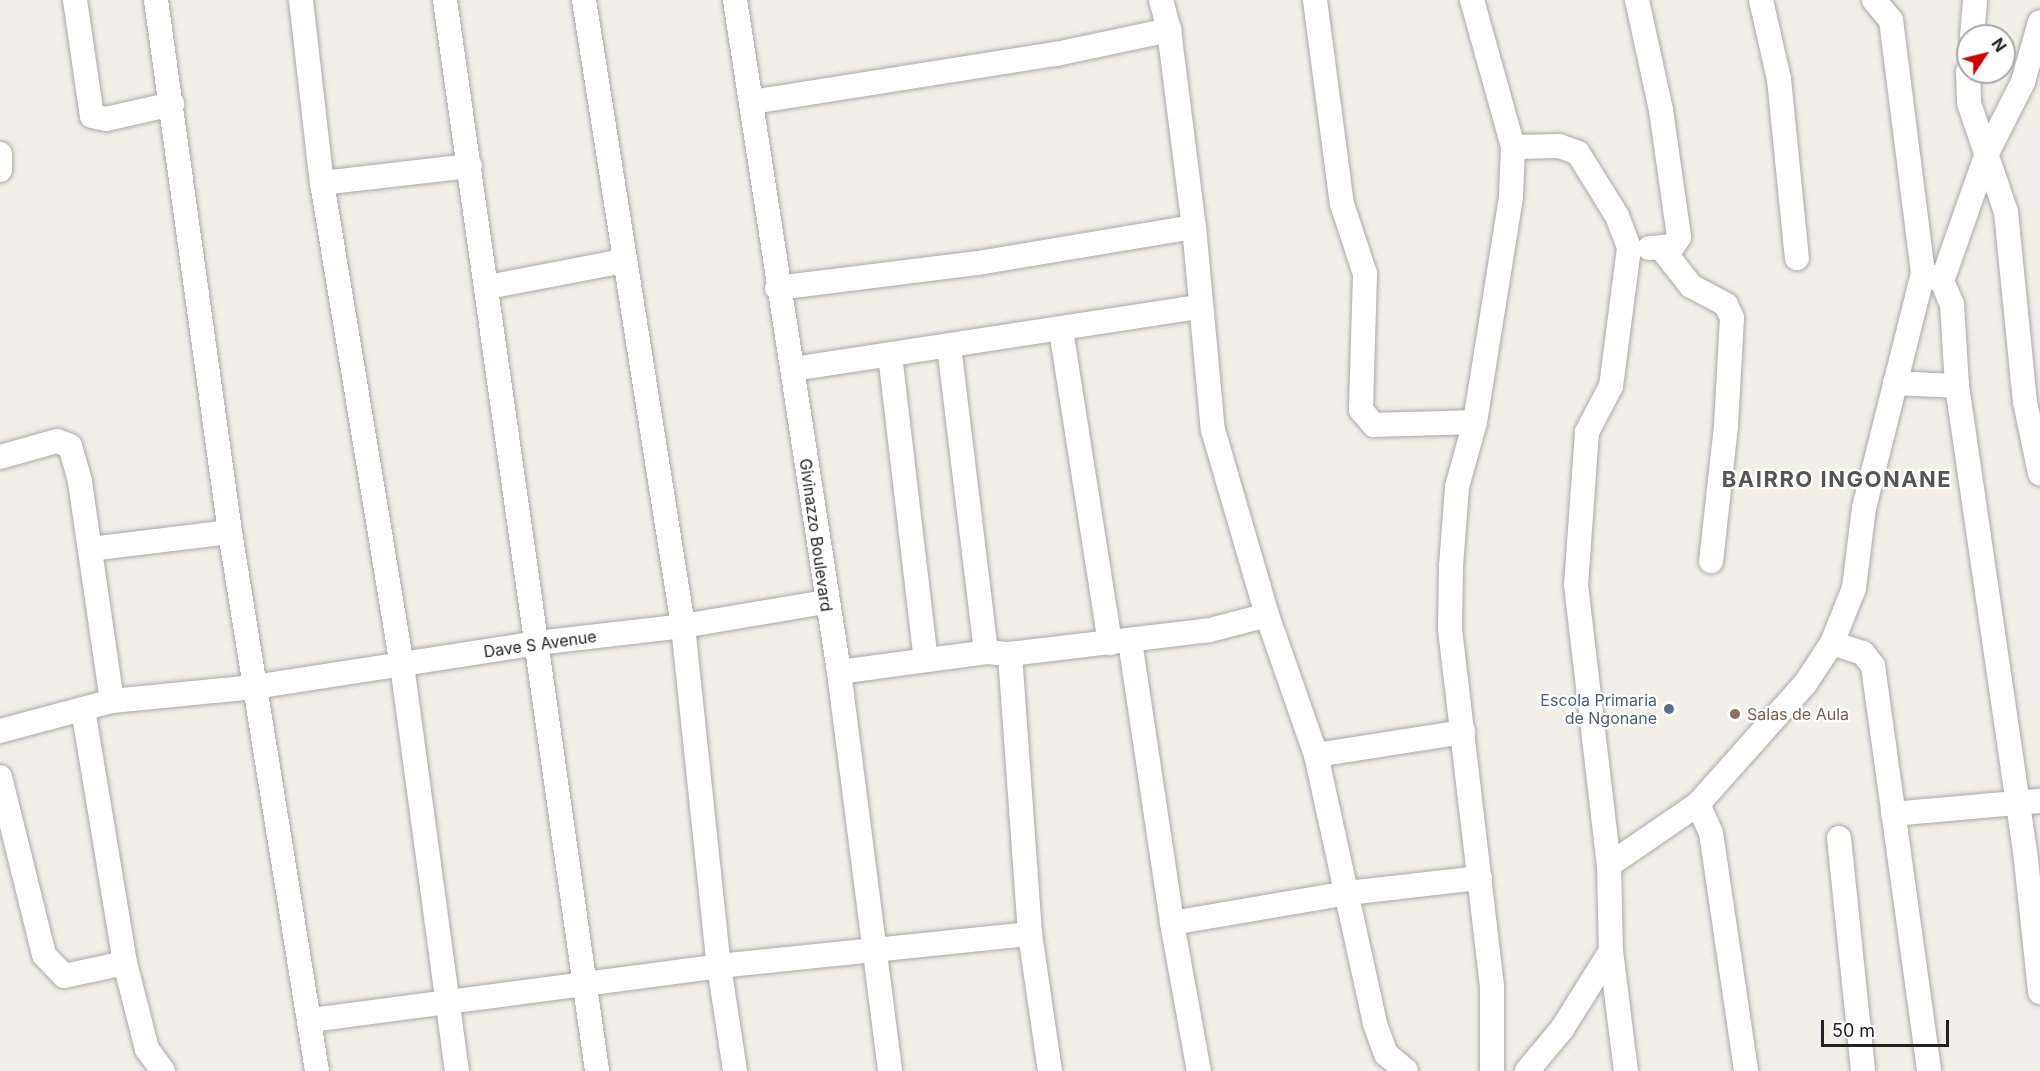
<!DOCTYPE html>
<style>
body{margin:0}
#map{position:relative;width:2040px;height:1071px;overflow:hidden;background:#f2efe9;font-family:Inter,sans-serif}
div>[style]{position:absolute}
.roads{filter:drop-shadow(0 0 2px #a9a9a9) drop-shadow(0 0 2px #a9a9a9)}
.minor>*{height:24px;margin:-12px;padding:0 12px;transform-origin:12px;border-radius:12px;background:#fff}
.dots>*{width:16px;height:16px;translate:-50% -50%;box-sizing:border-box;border:3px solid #fff;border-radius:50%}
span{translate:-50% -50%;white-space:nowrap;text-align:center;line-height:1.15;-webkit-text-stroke:4.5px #fff;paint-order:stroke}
.street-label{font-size:16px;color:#222}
.service-label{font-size:16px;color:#4e5e75}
.right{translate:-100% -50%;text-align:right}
.education-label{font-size:16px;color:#785e54}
.left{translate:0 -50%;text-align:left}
.district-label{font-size:22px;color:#555;font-weight:700;letter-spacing:1.5px}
.north{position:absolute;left:1956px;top:24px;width:60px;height:60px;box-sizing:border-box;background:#fff;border:2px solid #a7a7a7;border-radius:50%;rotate:55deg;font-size:16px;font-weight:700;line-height:24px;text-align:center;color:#222}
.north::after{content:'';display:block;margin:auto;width:21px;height:27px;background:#d40000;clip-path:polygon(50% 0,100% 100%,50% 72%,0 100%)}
.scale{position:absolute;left:1821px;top:1020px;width:128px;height:27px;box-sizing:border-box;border:3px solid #222;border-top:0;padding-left:8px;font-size:18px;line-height:21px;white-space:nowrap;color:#222;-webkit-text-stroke:4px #fff;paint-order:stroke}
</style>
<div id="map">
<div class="roads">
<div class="minor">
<i style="left:75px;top:0;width:117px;rotate:81.7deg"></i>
<i style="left:92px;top:116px;width:14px;rotate:12deg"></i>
<i style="left:106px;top:119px;width:68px;rotate:-12.8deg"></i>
<i style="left:156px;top:0;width:537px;rotate:82.08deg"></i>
<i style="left:230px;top:532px;width:546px;rotate:80.83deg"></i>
<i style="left:301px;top:0;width:184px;rotate:83.5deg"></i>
<i style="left:322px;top:183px;width:489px;rotate:80.6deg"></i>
<i style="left:402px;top:665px;width:410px;rotate:82.3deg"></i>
<i style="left:445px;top:0;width:1082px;rotate:81.92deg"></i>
<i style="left:584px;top:0;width:634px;rotate:81.01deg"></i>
<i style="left:683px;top:626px;width:342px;rotate:84deg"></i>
<i style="left:719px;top:966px;width:106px;rotate:81.3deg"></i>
<i style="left:735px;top:0;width:680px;rotate:81.2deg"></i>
<i style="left:839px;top:672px;width:402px;rotate:82.7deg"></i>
<i style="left:1161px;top:0;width:31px;rotate:75deg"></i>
<i style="left:1169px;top:30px;width:199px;rotate:82.8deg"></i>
<i style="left:1194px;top:227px;width:204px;rotate:84.7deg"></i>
<i style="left:1213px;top:430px;width:193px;rotate:73.7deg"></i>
<i style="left:1267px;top:615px;width:148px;rotate:70.7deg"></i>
<i style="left:1316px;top:755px;width:275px;rotate:77.6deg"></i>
<i style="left:1375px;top:1024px;width:32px;rotate:70deg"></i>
<i style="left:1386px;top:1054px;width:26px;rotate:40deg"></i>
<i style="left:1315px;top:0;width:206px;rotate:82.5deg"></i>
<i style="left:1342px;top:204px;width:74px;rotate:71.8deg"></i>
<i style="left:1365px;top:274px;width:136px;rotate:91.7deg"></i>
<i style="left:1361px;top:410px;width:20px;rotate:49deg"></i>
<i style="left:1374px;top:425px;width:101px;rotate:-1.7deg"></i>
<i style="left:1472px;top:0;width:153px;rotate:74.4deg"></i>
<i style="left:1513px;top:147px;width:50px;rotate:92.3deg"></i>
<i style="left:1511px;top:197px;width:228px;rotate:99.1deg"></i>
<i style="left:1475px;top:422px;width:67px;rotate:105.5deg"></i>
<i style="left:1457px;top:487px;width:79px;rotate:94.3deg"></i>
<i style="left:1451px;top:566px;width:63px;rotate:90.9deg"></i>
<i style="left:1450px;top:629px;width:359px;rotate:83.3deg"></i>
<i style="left:1492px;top:986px;width:85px;rotate:90deg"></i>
<i style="left:1637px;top:0;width:113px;rotate:77.7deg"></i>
<i style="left:1661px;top:110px;width:128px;rotate:81.9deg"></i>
<i style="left:1679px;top:237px;width:11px;rotate:124deg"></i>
<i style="left:1673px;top:246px;width:24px;rotate:175deg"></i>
<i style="left:1761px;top:0;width:81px;rotate:77.2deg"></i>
<i style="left:1779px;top:79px;width:180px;rotate:84.3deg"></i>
<i style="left:1874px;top:0;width:26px;rotate:50deg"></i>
<i style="left:1891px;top:20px;width:255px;rotate:82.8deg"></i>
<i style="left:1923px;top:273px;width:21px;rotate:23deg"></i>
<i style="left:1942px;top:281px;width:25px;rotate:67deg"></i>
<i style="left:1952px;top:304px;width:82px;rotate:86.5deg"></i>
<i style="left:1957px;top:386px;width:479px;rotate:81.7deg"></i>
<i style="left:2026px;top:860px;width:133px;rotate:83.9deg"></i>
<i style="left:1972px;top:36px;width:36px;rotate:-85deg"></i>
<i style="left:1968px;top:72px;width:31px;rotate:88deg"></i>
<i style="left:1969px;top:103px;width:115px;rotate:71.3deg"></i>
<i style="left:2006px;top:212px;width:191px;rotate:84.3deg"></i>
<i style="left:2025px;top:402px;width:73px;rotate:78.1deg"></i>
<i style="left:752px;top:102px;width:308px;rotate:-9deg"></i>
<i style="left:1056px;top:54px;width:116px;rotate:-12deg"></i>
<i style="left:1513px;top:147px;width:46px;rotate:-1.2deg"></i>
<i style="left:1559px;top:146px;width:20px;rotate:20deg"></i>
<i style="left:1578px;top:153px;width:74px;rotate:58.2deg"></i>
<i style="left:1617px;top:216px;width:34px;rotate:69deg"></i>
<i style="left:1629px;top:248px;width:139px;rotate:97.4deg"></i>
<i style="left:1611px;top:386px;width:52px;rotate:117.6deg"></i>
<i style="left:1587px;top:432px;width:153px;rotate:94.1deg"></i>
<i style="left:1576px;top:585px;width:282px;rotate:83.3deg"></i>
<i style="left:1609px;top:865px;width:86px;rotate:88.7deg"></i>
<i style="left:1611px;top:951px;width:92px;rotate:122.1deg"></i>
<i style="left:1562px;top:1029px;width:55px;rotate:129.8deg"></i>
<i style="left:0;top:154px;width:16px;rotate:90deg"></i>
<i style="left:322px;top:183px;width:149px;rotate:-6.6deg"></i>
<i style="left:1662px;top:249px;width:47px;rotate:51.9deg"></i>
<i style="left:1691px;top:286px;width:40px;rotate:28deg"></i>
<i style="left:1726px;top:305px;width:14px;rotate:65deg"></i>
<i style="left:1732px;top:318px;width:108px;rotate:93.2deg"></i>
<i style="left:1726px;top:426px;width:136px;rotate:96.3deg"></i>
<i style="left:1942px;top:281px;width:136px;rotate:-70.6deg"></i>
<i style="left:1987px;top:153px;width:80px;rotate:-63.1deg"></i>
<i style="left:2023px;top:82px;width:62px;rotate:-74.2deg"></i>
<i style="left:488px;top:287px;width:137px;rotate:-10.9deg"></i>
<i style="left:777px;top:288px;width:203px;rotate:-7.1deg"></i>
<i style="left:978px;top:263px;width:219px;rotate:-9.5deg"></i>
<i style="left:1061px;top:330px;width:317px;rotate:81.1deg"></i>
<i style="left:949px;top:346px;width:308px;rotate:83.1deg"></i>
<i style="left:986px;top:652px;width:24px;rotate:5deg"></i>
<i style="left:890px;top:355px;width:307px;rotate:83.3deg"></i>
<i style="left:793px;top:369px;width:410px;rotate:-8.7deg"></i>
<i style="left:1895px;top:383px;width:62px;rotate:2.8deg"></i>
<i style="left:0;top:457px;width:59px;rotate:-15.7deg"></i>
<i style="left:57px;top:441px;width:14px;rotate:21deg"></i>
<i style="left:70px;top:446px;width:37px;rotate:74deg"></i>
<i style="left:80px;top:482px;width:221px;rotate:81.7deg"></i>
<i style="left:91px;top:549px;width:140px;rotate:-7deg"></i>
<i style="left:1130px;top:641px;width:285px;rotate:81.5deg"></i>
<i style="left:1172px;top:923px;width:150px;rotate:79.7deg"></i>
<i style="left:1832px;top:643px;width:33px;rotate:18deg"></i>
<i style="left:1863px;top:653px;width:16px;rotate:52deg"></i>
<i style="left:1873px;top:666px;width:409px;rotate:82.1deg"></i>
<i style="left:839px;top:672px;width:148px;rotate:-7.7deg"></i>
<i style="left:83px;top:709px;width:257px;rotate:80.6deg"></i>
<i style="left:125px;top:963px;width:89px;rotate:75.7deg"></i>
<i style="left:147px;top:1049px;width:27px;rotate:54deg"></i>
<i style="left:0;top:731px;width:116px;rotate:-15deg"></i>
<i style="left:112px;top:701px;width:143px;rotate:-5.6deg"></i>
<i style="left:254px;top:687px;width:286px;rotate:-8.8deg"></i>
<i style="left:537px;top:643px;width:147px;rotate:-6.6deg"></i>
<i style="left:683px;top:626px;width:144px;rotate:-9.6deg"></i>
<i style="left:1316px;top:755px;width:149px;rotate:-8.9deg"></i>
<i style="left:0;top:777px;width:183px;rotate:76.1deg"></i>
<i style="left:44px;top:955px;width:29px;rotate:46deg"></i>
<i style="left:64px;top:976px;width:62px;rotate:-12deg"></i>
<i style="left:1698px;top:804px;width:32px;rotate:66deg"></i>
<i style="left:1711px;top:833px;width:241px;rotate:81.6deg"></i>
<i style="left:1893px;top:814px;width:148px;rotate:-5.1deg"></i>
<i style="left:1839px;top:838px;width:234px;rotate:84.1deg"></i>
<i style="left:1609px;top:865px;width:108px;rotate:-34.4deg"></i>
<i style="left:1698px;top:804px;width:161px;rotate:-48.3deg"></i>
<i style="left:1805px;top:684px;width:49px;rotate:-56.6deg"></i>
<i style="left:1832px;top:643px;width:59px;rotate:-68.2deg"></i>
<i style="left:1854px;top:588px;width:81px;rotate:-82.9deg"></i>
<i style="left:1864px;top:508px;width:242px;rotate:-75.9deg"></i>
<i style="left:1172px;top:923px;width:179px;rotate:-9.7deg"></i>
<i style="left:1348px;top:893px;width:133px;rotate:-6.5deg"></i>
<i style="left:1611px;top:951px;width:121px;rotate:82.9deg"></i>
<i style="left:311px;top:1020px;width:412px;rotate:-7.5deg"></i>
<i style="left:719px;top:966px;width:313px;rotate:-5.9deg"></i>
<i style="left:1050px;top:1071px;width:138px;rotate:-98.3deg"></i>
<i style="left:1030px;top:934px;width:281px;rotate:-94.1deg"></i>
<i style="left:1010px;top:654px;width:201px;rotate:-6.8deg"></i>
<i style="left:1210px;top:630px;width:59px;rotate:-14.7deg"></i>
</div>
</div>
<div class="dots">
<i style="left:1669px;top:709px;background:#5c6f8a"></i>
<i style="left:1735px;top:714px;background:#8d6e63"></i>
</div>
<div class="street-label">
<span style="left:816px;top:535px;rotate:82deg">Givinazzo Boulevard</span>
<span style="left:540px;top:644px;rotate:-8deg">Dave S Avenue</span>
</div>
<div class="service-label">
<span class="right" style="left:1657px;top:709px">Escola Primaria<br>de Ngonane</span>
</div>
<div class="education-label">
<span class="left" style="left:1747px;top:714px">Salas de Aula</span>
</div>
<div class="district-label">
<span style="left:1837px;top:480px">BAIRRO INGONANE</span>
</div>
<div class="north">N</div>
<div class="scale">50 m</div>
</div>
